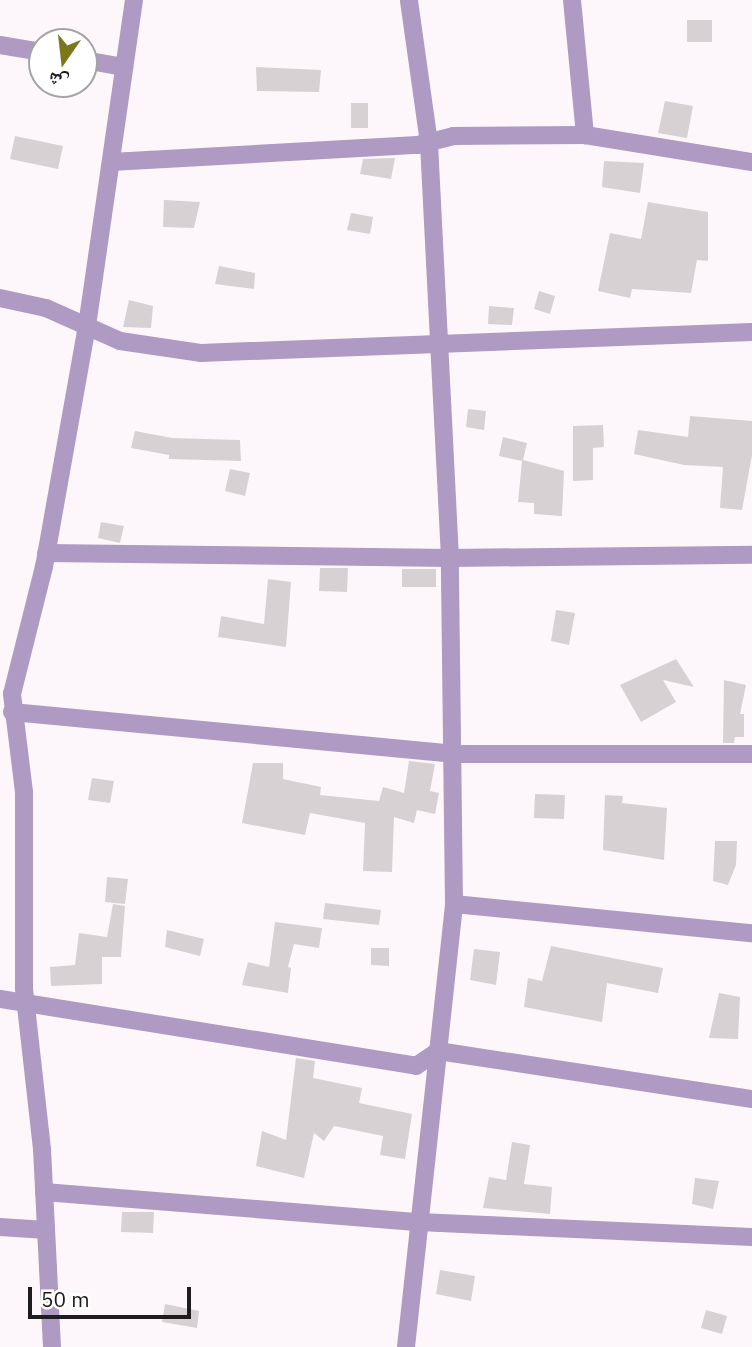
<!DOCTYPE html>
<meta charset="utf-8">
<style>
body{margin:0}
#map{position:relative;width:752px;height:1347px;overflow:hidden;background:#fdf7fb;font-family:"IBM Plex Sans","Noto Naskh Arabic",sans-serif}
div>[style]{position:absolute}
.building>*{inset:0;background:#d8d1d3}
.minor>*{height:18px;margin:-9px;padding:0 9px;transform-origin:9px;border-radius:9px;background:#ae9ac3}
span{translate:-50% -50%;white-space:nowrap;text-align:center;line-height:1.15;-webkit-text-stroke:5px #fff;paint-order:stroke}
.north{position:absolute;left:28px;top:28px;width:70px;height:70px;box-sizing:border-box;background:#fff;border:2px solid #a5a4a5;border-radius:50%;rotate:194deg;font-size:19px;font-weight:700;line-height:28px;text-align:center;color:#1e1c1d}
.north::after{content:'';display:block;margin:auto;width:24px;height:32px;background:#7d771c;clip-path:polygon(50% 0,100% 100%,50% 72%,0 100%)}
.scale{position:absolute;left:28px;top:1287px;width:163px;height:32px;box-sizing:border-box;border:4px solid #1e1c1d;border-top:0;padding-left:9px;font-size:21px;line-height:24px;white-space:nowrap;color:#1e1c1d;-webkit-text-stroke:5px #fff;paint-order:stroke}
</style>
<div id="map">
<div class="building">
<i style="clip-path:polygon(687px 20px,712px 20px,712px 42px,687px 42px)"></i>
<i style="clip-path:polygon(256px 67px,321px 70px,319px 92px,257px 91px)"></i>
<i style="clip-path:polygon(665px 101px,693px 106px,687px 138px,658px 133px)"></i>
<i style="clip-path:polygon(351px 103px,368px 103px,368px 128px,351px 128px)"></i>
<i style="clip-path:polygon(15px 136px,63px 146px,58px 169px,10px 159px)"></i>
<i style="clip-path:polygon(395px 158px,391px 179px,360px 174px,363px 159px)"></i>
<i style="clip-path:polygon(604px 161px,644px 163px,640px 193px,602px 187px)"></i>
<i style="clip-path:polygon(164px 200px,200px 202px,194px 228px,163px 227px)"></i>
<i style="clip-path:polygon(648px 202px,708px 212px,708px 261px,697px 260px,691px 293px,632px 289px,630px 298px,598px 291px,610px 233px,641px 239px)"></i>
<i style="clip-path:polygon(351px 213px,373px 217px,370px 234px,347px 230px)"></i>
<i style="clip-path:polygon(219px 266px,255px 273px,254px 289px,215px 284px)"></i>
<i style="clip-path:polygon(539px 291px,555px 296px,550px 314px,534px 309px)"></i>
<i style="clip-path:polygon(129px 300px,153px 306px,151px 328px,123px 327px)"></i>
<i style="clip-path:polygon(489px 306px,514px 308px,512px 325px,488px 324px)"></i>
<i style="clip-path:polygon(468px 409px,486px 411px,484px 430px,466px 427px)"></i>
<i style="clip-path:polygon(690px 416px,752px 421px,752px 455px,742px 510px,720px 508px,723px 467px,684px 465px,634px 454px,638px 430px,688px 437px)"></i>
<i style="clip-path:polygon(603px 425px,604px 447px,593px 448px,593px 480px,573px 481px,573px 426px)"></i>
<i style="clip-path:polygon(135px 431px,172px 438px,240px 440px,241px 461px,169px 459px,169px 455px,131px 448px)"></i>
<i style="clip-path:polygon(503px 437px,527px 443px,523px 460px,564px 471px,562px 516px,534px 514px,534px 503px,518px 502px,522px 461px,499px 456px)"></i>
<i style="clip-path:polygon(230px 469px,250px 473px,245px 496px,225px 491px)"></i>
<i style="clip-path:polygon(101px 522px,124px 526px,120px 543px,98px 538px)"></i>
<i style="clip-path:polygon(320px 568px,348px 568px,347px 592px,319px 591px)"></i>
<i style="clip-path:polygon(402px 569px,436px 569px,436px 587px,402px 587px)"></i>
<i style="clip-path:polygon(268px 579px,291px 582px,286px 647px,218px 637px,221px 616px,264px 624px)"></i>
<i style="clip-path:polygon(556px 610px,575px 613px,569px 645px,551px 641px)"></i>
<i style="clip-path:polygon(676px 659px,694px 687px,663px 680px,676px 702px,641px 722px,620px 685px)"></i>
<i style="clip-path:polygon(724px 680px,746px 685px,740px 714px,744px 714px,744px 737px,735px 737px,734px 743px,723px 743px)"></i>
<i style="clip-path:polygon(409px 761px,435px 764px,430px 791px,439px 793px,435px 814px,417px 810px,414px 823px,394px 817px,392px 872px,363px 871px,365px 823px,310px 813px,305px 835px,242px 823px,253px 763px,283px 763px,283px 779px,321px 787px,320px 795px,379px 801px,383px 787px,404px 793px)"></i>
<i style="clip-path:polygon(92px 778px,114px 781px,110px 803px,88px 800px)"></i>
<i style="clip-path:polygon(535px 794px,565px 795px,564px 819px,534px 818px)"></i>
<i style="clip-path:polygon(605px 795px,623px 796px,622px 803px,667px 808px,664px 860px,603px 850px)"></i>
<i style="clip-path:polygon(715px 841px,737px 841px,736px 865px,728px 885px,713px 881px)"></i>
<i style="clip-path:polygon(107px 877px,128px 879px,125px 904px,105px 902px)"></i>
<i style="clip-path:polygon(325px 903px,381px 910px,379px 925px,323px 919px)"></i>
<i style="clip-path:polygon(113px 904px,125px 906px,121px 957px,102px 957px,102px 984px,51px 986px,50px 967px,75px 965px,79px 933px,107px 937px)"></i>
<i style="clip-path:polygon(275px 922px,322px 928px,319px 948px,294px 944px,288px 967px,291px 968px,288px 993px,242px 985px,248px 962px,269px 967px)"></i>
<i style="clip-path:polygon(167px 930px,204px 939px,200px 956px,165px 947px)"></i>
<i style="clip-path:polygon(551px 946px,663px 968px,658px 993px,607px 983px,602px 1022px,524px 1007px,528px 978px,542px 981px)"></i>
<i style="clip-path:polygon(371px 948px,389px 948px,389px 966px,371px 965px)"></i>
<i style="clip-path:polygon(474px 949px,500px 952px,496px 985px,470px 980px)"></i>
<i style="clip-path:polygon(719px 993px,740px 997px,738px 1039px,709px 1038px)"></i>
<i style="clip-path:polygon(296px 1058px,315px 1061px,313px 1078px,362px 1088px,359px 1103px,412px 1114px,405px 1159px,380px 1155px,383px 1136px,334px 1126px,324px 1141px,314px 1133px,304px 1178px,256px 1166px,262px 1131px,286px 1140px)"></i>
<i style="clip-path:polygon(512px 1142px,530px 1145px,524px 1184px,552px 1187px,550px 1214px,483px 1208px,489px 1177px,506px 1180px)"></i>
<i style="clip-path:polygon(695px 1178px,719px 1181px,713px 1209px,692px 1204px)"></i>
<i style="clip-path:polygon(122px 1212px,154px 1212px,153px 1233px,121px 1232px)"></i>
<i style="clip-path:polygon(440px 1270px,475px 1276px,471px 1301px,436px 1294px)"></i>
<i style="clip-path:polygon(165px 1304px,199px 1311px,197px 1328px,162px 1322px)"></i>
<i style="clip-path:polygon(706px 1310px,727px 1316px,722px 1334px,701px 1328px)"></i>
</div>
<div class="minor">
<i style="left:572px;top:0;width:136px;rotate:84.5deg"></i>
<i style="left:0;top:45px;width:43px;rotate:9.5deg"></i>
<i style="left:84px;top:60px;width:41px;rotate:9.9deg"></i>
<i style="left:111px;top:162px;width:307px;rotate:-3.2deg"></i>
<i style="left:418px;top:145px;width:36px;rotate:-14deg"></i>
<i style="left:453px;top:136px;width:132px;rotate:-0.4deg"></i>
<i style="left:585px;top:135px;width:169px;rotate:9.2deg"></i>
<i style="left:0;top:298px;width:47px;rotate:12.3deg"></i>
<i style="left:46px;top:308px;width:81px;rotate:24deg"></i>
<i style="left:120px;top:341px;width:81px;rotate:8.5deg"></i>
<i style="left:200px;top:353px;width:552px;rotate:-2.18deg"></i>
<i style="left:46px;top:553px;width:404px;rotate:0.7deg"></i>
<i style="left:450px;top:558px;width:302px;rotate:-0.6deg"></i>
<i style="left:12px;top:712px;width:443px;rotate:5.4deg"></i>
<i style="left:453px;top:754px;width:299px"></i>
<i style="left:454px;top:904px;width:299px;rotate:5.6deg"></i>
<i style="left:0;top:999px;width:421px;rotate:9.1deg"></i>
<i style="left:416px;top:1066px;width:27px;rotate:-34deg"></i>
<i style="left:438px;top:1051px;width:318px;rotate:8.7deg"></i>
<i style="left:44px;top:1192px;width:376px;rotate:4.6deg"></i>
<i style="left:419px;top:1222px;width:333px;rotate:2.6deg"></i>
<i style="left:0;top:1227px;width:46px;rotate:3.7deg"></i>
<i style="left:52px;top:1347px;width:198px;rotate:-92.9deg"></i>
<i style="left:42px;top:1149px;width:162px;rotate:-96.4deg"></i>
<i style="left:24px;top:988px;width:196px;rotate:-90deg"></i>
<i style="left:24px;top:792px;width:99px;rotate:-97deg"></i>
<i style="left:12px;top:694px;width:131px;rotate:-75.9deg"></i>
<i style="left:44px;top:567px;width:245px;rotate:-79.9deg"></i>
<i style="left:87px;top:326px;width:329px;rotate:-81.8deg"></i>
<i style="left:406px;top:1347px;width:446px;rotate:-83.8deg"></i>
<i style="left:454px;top:904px;width:346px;rotate:-90.7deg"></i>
<i style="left:450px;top:558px;width:416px;rotate:-92.9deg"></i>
<i style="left:429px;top:143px;width:144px;rotate:-98deg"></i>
</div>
<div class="north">ش</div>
<div class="scale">50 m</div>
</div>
